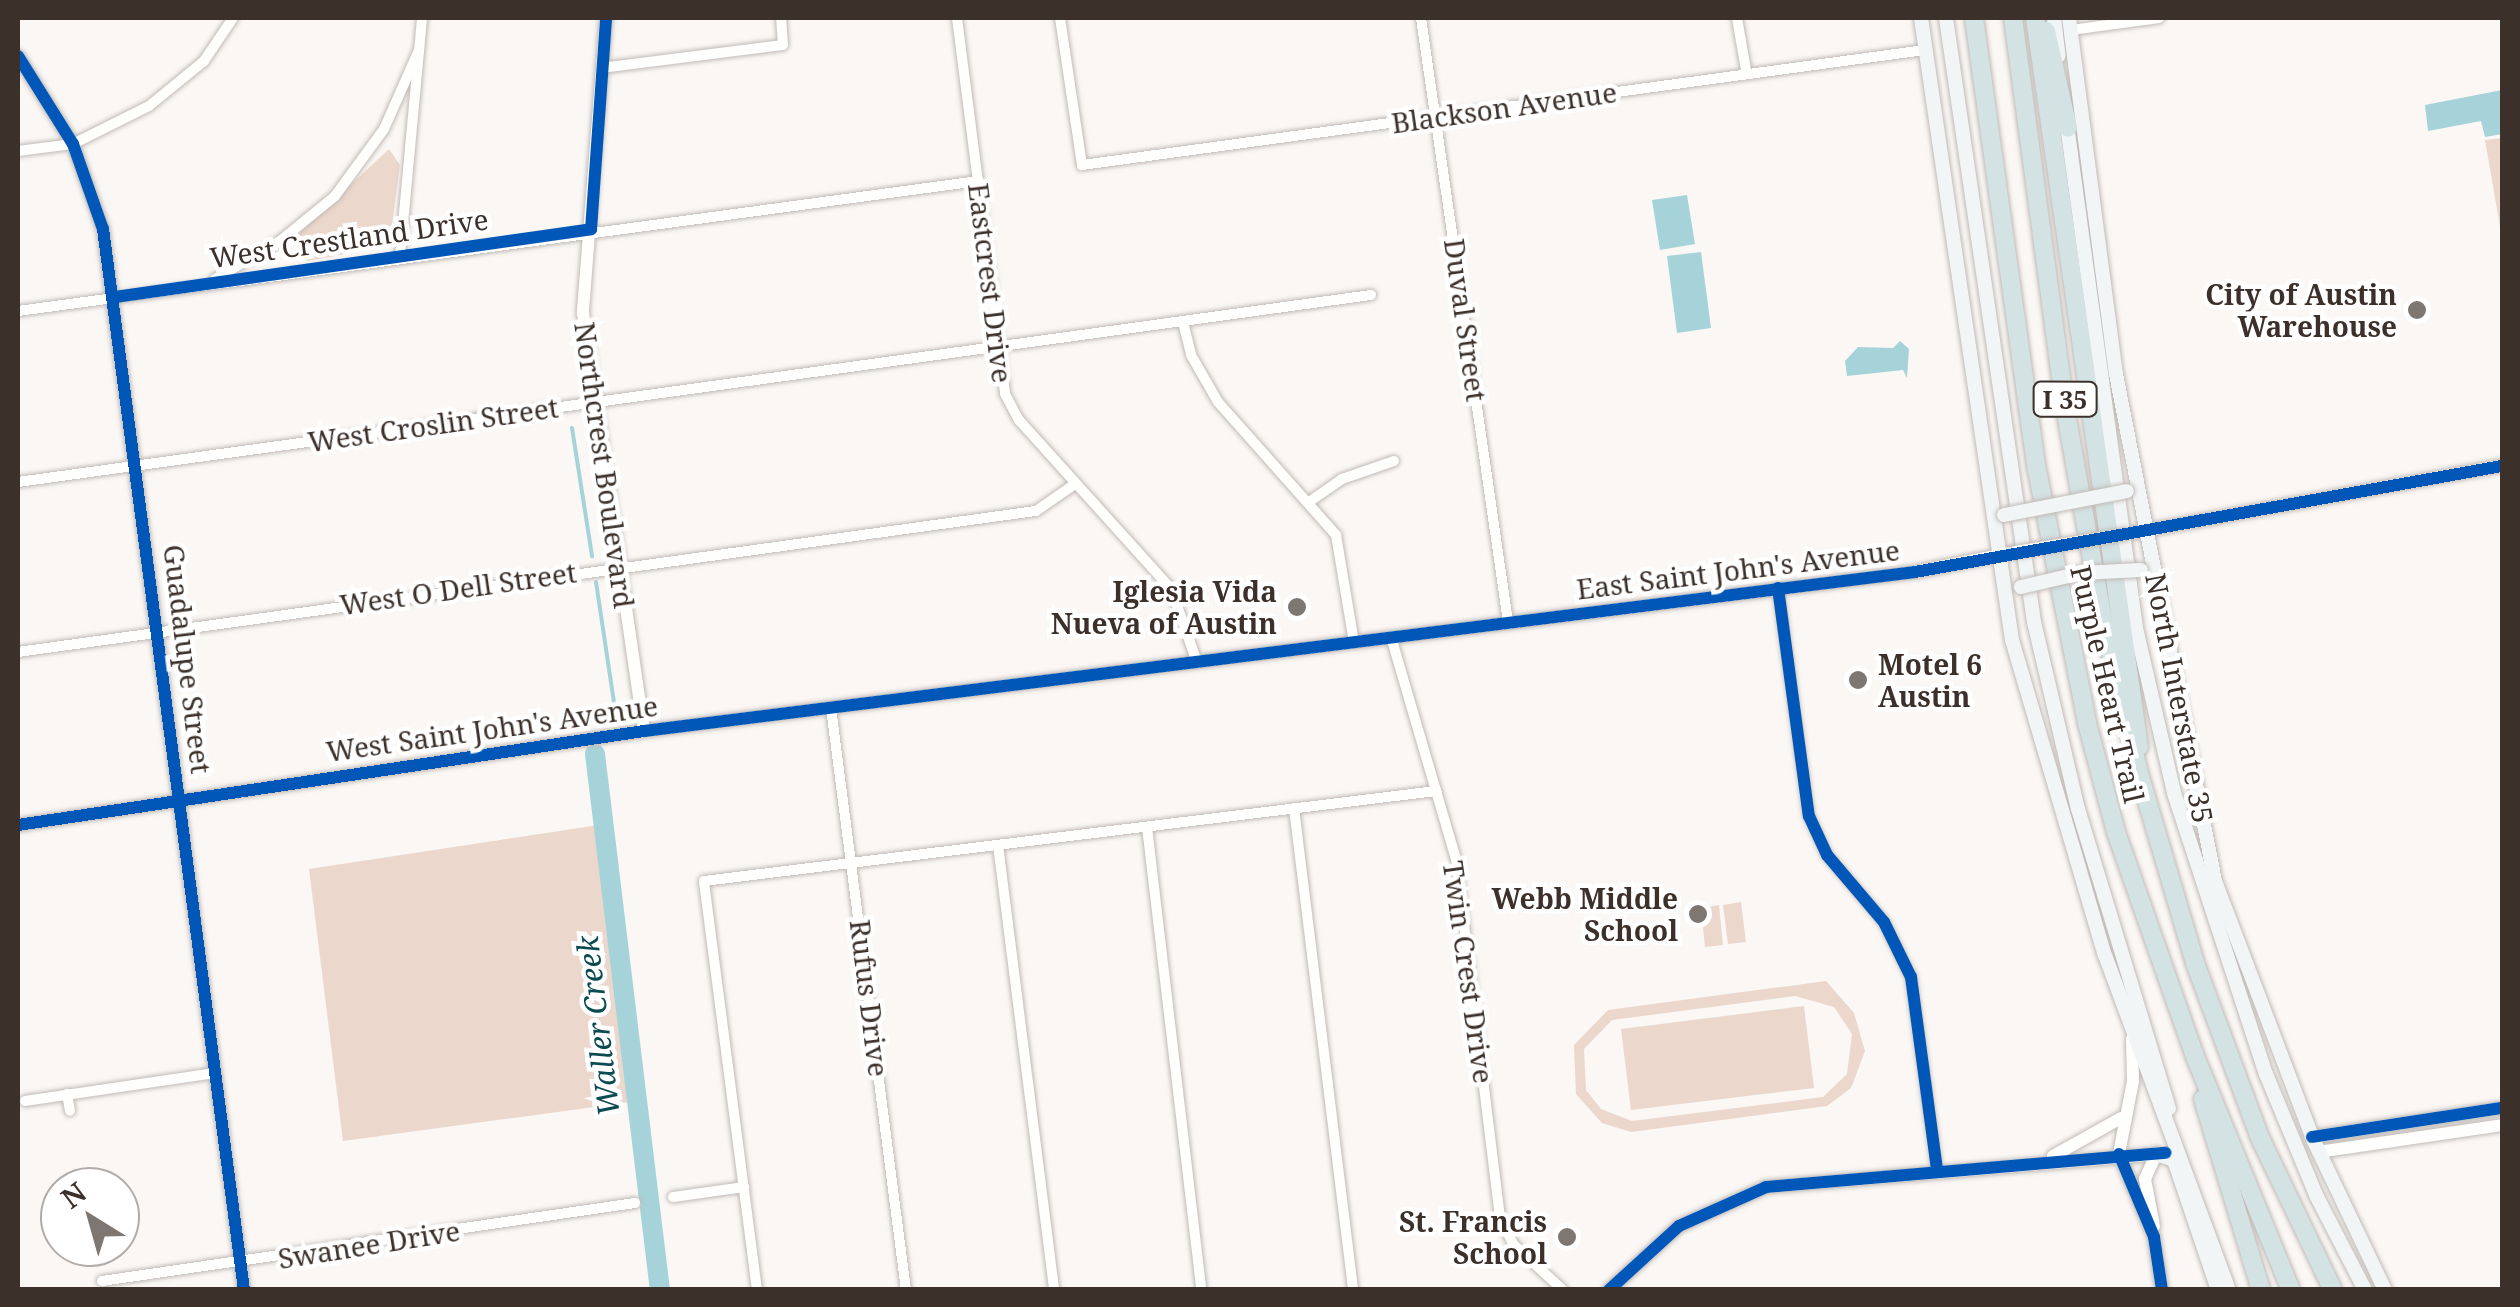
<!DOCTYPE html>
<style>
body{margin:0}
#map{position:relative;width:2520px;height:1307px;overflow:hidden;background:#faf7f4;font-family:"Noto Serif",serif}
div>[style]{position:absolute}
.green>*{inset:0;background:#ebd7cc}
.water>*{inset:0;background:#a5d3d9}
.stream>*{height:4px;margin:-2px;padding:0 2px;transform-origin:2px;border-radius:2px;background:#a5d3d9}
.river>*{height:20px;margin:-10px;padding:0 10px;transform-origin:10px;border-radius:10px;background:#a5d3d9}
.roads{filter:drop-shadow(0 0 2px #c1bab6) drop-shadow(0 0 2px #c1bab6)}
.minor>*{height:10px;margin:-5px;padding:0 5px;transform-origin:5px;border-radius:5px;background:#fefefd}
.tertiary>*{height:12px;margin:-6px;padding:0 6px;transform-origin:6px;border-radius:6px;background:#fefefd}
.secondary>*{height:14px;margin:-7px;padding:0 7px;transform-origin:7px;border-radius:7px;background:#f2f5f6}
.motorway>*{height:18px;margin:-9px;padding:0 9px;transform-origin:9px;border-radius:9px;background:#d3e2e3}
.bridges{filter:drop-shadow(0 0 2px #c1bab6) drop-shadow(0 0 2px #c1bab6)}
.tertiary-bridge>*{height:12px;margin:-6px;padding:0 6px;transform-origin:6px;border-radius:6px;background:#fefefd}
.secondary-bridge>*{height:14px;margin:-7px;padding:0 7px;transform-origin:7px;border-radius:7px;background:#f2f5f6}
.cycleway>*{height:12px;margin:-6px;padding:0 6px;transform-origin:6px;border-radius:6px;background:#0057b8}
.dots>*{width:28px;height:28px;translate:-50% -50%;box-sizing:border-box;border:5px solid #fff;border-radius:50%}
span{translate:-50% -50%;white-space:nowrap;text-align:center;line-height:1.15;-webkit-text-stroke:9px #fff;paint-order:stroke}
.shield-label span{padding:2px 8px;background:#fff;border:2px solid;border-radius:8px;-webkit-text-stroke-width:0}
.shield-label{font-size:25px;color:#3c302a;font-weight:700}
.street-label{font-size:28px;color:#3c302a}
.poi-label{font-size:28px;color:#3c302a;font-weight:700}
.right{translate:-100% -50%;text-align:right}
.left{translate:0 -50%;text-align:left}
.water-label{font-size:30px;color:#0c4a51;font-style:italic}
.frame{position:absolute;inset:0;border:20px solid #3c302a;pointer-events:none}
.north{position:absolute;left:40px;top:1167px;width:100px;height:100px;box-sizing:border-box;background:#fff;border:2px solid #b1acaa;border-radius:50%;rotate:323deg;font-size:28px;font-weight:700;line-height:40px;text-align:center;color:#3c302a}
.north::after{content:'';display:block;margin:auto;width:35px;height:45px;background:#7e7671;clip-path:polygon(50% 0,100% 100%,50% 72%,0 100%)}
</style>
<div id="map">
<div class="green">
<i style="clip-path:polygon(2502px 138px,2502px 238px,2485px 140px)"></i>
<i style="clip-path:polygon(389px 149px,400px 165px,389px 246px,308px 261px,299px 256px,299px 233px)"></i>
<i style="clip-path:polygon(599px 825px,638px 1101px,343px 1141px,309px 869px)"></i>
<i style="clip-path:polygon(1741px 902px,1746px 942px,1728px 944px,1723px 905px)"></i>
<i style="clip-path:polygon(1719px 905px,1723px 945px,1705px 947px,1701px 908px)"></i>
<i style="clip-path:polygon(evenodd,1826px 981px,1854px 1013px,1865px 1051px,1851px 1088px,1827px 1106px,1631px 1132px,1602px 1123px,1576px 1094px,1574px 1045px,1608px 1010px,1826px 981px,1795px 996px,1834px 1007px,1852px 1034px,1847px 1074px,1823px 1097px,1632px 1121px,1601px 1109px,1586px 1090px,1584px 1049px,1612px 1020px,1795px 996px)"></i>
<i style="clip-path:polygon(1804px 1006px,1814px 1088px,1631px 1110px,1621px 1029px)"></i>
</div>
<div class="water">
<i style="clip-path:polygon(2502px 90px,2502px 134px,2485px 137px,2481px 121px,2428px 131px,2425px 105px)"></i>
<i style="clip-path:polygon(1687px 195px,1695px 244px,1660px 250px,1652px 200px)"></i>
<i style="clip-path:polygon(1701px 252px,1711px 328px,1677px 333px,1667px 256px)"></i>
<i style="clip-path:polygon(1900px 341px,1909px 349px,1907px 378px,1903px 370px,1847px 376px,1845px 361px,1858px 347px,1893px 348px)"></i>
</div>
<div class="stream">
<i style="left:572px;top:428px;width:130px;rotate:81.1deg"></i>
<i style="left:596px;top:582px;width:135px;rotate:81.5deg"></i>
</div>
<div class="river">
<i style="left:595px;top:754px;width:540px;rotate:83.09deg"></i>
</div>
<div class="roads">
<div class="minor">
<i style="left:957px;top:18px;width:379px;rotate:82.7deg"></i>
<i style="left:1005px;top:394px;width:30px;rotate:62deg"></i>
<i style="left:1019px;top:420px;width:227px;rotate:48deg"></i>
<i style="left:1171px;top:589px;width:77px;rotate:70.4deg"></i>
<i style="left:1060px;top:18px;width:149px;rotate:81.5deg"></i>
<i style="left:1082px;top:165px;width:851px;rotate:-7.77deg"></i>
<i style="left:1421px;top:18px;width:610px;rotate:81.8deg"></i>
<i style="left:1737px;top:18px;width:53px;rotate:80.2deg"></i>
<i style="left:2071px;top:30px;width:89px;rotate:-7.8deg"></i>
<i style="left:601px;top:68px;width:183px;rotate:-7.2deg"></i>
<i style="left:783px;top:45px;width:27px;rotate:-94deg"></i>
<i style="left:18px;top:151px;width:55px;rotate:-7.3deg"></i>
<i style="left:73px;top:144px;width:85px;rotate:-26.6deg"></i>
<i style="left:149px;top:106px;width:71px;rotate:-39.3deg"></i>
<i style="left:204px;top:61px;width:52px;rotate:-56deg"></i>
<i style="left:400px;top:256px;width:239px;rotate:-84.7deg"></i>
<i style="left:215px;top:279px;width:75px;rotate:-30.3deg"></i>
<i style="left:280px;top:241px;width:71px;rotate:-39.3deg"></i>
<i style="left:335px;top:196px;width:83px;rotate:-53.8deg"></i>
<i style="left:384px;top:129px;width:86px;rotate:-66.1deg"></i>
<i style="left:18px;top:311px;width:969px;rotate:-7.71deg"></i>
<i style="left:1183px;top:322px;width:34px;rotate:76deg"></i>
<i style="left:1191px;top:355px;width:54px;rotate:60.1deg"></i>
<i style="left:1218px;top:402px;width:178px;rotate:48.4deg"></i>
<i style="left:1336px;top:535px;width:109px;rotate:80.5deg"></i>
<i style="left:18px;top:482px;width:1366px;rotate:-7.87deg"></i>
<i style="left:1309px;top:502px;width:40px;rotate:-34.9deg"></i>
<i style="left:1342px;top:479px;width:55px;rotate:-19.1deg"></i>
<i style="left:1778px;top:588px;width:230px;rotate:82.3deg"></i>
<i style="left:1809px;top:816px;width:43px;rotate:65.2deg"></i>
<i style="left:1827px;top:855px;width:88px;rotate:49.6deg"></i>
<i style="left:1884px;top:922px;width:61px;rotate:63.9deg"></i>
<i style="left:1911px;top:977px;width:194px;rotate:82.3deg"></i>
<i style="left:1391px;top:637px;width:231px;rotate:73.7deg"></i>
<i style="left:1456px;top:859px;width:362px;rotate:83deg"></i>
<i style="left:1500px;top:1218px;width:30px;rotate:63deg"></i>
<i style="left:1514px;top:1245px;width:67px;rotate:42.6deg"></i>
<i style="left:18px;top:652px;width:1028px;rotate:-7.89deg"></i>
<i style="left:1036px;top:511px;width:47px;rotate:-34.7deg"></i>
<i style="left:831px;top:708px;width:587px;rotate:82.66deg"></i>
<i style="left:1294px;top:808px;width:486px;rotate:83deg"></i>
<i style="left:1147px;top:827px;width:466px;rotate:83.3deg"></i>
<i style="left:998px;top:845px;width:449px;rotate:82.8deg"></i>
<i style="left:67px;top:1094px;width:17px;rotate:80deg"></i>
<i style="left:25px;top:1101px;width:192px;rotate:-8.4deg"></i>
<i style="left:673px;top:1197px;width:72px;rotate:-8deg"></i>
<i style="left:102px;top:1281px;width:539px;rotate:-8.33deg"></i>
<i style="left:757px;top:1290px;width:412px;rotate:-97.4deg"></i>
<i style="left:704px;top:881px;width:738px;rotate:-7.01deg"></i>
</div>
<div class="tertiary">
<i style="left:606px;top:18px;width:296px;rotate:94.5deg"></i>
<i style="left:583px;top:313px;width:422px;rotate:81.7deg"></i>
<i style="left:18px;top:56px;width:104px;rotate:58deg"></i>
<i style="left:73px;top:144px;width:90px;rotate:70.6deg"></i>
<i style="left:103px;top:229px;width:1070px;rotate:82.43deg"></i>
<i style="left:2126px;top:534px;width:382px;rotate:-10.3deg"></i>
<i style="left:18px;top:825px;width:633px;rotate:-8.54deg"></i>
<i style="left:644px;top:731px;width:1281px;rotate:-7.13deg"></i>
<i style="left:1915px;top:572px;width:103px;rotate:-11.2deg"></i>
<i style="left:2132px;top:1039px;width:42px;rotate:88.6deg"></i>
<i style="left:2133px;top:1081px;width:74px;rotate:100.9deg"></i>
<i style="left:2119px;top:1154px;width:90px;rotate:67.1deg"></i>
<i style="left:2154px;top:1237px;width:54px;rotate:81.4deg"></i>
<i style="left:2312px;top:1137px;width:192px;rotate:-8.7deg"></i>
<i style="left:2318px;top:1152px;width:186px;rotate:-8.3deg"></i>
<i style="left:2053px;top:1156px;width:78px;rotate:-29.2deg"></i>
<i style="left:2154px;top:1226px;width:48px;rotate:-100.8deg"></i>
<i style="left:2145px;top:1179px;width:27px;rotate:-66deg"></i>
<i style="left:1609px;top:1290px;width:95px;rotate:-42.4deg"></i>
<i style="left:1679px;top:1226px;width:95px;rotate:-24.1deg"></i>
<i style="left:1766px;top:1187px;width:391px;rotate:-4.8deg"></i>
</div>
<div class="secondary">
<i style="left:1921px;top:18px;width:629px;rotate:81.68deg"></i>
<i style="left:2012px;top:640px;width:328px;rotate:73.6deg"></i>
<i style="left:2105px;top:955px;width:357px;rotate:69.7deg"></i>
<i style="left:1946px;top:18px;width:610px;rotate:81.71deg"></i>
<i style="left:2034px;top:622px;width:192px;rotate:76.8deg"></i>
<i style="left:2078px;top:809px;width:313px;rotate:73.1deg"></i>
<i style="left:2054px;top:18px;width:38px;rotate:83deg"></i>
<i style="left:2069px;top:18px;width:359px;rotate:82.5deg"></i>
<i style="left:2116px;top:374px;width:517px;rotate:78.95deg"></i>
<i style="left:2215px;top:881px;width:274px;rotate:69.2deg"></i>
<i style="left:2312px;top:1137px;width:170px;rotate:64.5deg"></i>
<i style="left:2066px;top:118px;width:515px;rotate:82.18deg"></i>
<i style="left:2136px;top:628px;width:169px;rotate:77deg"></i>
<i style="left:2174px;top:793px;width:296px;rotate:71.9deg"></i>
<i style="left:2266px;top:1074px;width:133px;rotate:67.5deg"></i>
<i style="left:2317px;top:1197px;width:105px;rotate:62.7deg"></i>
<i style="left:2156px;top:1154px;width:19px;rotate:18deg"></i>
<i style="left:2174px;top:1160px;width:137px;rotate:71.3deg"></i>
</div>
<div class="motorway">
<i style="left:1974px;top:18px;width:456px;rotate:82.1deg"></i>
<i style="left:2037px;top:470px;width:258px;rotate:78.8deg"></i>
<i style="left:2087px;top:723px;width:113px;rotate:75.1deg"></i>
<i style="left:2116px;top:832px;width:235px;rotate:70.6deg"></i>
<i style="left:2194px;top:1054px;width:255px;rotate:67.7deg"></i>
<i style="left:2013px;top:18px;width:399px;rotate:82.4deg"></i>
<i style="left:2066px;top:413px;width:211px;rotate:79.9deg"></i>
<i style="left:2103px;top:621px;width:160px;rotate:76.7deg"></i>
<i style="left:2140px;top:777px;width:194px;rotate:73.5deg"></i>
<i style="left:2195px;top:963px;width:189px;rotate:69.6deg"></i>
<i style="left:2261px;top:1140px;width:166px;rotate:64.4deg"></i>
<i style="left:2035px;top:18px;width:736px;rotate:81.88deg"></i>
<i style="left:2046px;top:31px;width:99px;rotate:77.2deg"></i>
<i style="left:2203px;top:1099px;width:200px;rotate:73.1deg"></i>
</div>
</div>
<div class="bridges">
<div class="tertiary-bridge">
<i style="left:2016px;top:552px;width:111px;rotate:-9.3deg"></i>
</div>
<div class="secondary-bridge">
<i style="left:2004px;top:515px;width:125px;rotate:-11deg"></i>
<i style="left:2021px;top:587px;width:62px;rotate:-13.1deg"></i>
<i style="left:2081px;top:573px;width:60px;rotate:-2.9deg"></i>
</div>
</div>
<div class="cycleway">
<i style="left:18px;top:56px;width:104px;rotate:58deg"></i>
<i style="left:73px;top:144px;width:90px;rotate:70.6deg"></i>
<i style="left:103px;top:229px;width:1070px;rotate:82.43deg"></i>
<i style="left:115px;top:297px;width:481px;rotate:-8.1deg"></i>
<i style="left:591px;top:229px;width:212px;rotate:-85.9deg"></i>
<i style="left:1778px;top:588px;width:230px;rotate:82.3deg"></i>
<i style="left:1809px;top:816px;width:43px;rotate:65.2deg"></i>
<i style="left:1827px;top:855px;width:88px;rotate:49.6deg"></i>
<i style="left:1884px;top:922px;width:61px;rotate:63.9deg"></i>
<i style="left:1911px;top:977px;width:194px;rotate:82.3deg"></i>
<i style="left:18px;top:825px;width:633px;rotate:-8.54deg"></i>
<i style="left:644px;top:731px;width:1281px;rotate:-7.13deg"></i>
<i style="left:1915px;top:572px;width:596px;rotate:-10.24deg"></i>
<i style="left:2312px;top:1137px;width:192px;rotate:-8.7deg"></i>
<i style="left:2119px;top:1154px;width:90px;rotate:67.1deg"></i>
<i style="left:2154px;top:1237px;width:54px;rotate:81.4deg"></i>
<i style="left:1609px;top:1290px;width:95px;rotate:-42.4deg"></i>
<i style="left:1679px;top:1226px;width:95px;rotate:-24.1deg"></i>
<i style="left:1766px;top:1187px;width:401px;rotate:-4.9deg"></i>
</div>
<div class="dots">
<i style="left:2417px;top:310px;background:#7e7671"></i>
<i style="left:1297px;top:607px;background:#7e7671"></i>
<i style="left:1858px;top:680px;background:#7e7671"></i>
<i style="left:1698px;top:914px;background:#7e7671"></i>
<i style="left:1567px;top:1237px;background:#7e7671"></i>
</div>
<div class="shield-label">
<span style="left:2065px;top:399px">I 35</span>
</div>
<div class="street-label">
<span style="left:1504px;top:107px;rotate:-8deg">Blackson Avenue</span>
<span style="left:349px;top:238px;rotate:-8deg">West Crestland Drive</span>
<span style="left:991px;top:283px;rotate:83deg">Eastcrest Drive</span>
<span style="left:1466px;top:320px;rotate:82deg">Duval Street</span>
<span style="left:433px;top:424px;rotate:-8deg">West Croslin Street</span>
<span style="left:605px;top:465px;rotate:82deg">Northcrest Boulevard</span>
<span style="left:1738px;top:569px;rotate:-7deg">East Saint John's Avenue</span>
<span style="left:458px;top:588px;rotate:-8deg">West O Dell Street</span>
<span style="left:188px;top:659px;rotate:83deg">Guadalupe Street</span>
<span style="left:2108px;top:684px;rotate:77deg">Purple Heart Trail</span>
<span style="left:2180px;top:698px;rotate:79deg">North Interstate 35</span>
<span style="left:492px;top:728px;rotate:-8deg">West Saint John's Avenue</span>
<span style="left:1469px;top:972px;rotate:82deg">Twin Crest Drive</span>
<span style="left:870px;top:998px;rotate:83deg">Rufus Drive</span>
<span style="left:369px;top:1244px;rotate:-9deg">Swanee Drive</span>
</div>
<div class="poi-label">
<span class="right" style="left:2397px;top:310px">City of Austin<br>Warehouse</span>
<span class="right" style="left:1277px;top:607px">Iglesia Vida<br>Nueva of Austin</span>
<span class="left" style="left:1878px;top:680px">Motel 6<br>Austin</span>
<span class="right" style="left:1678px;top:914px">Webb Middle<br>School</span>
<span class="right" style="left:1547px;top:1237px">St. Francis<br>School</span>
</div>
<div class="water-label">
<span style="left:598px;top:1026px;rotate:-97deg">Waller Creek</span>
</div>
<div class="frame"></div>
<div class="north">N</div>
</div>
